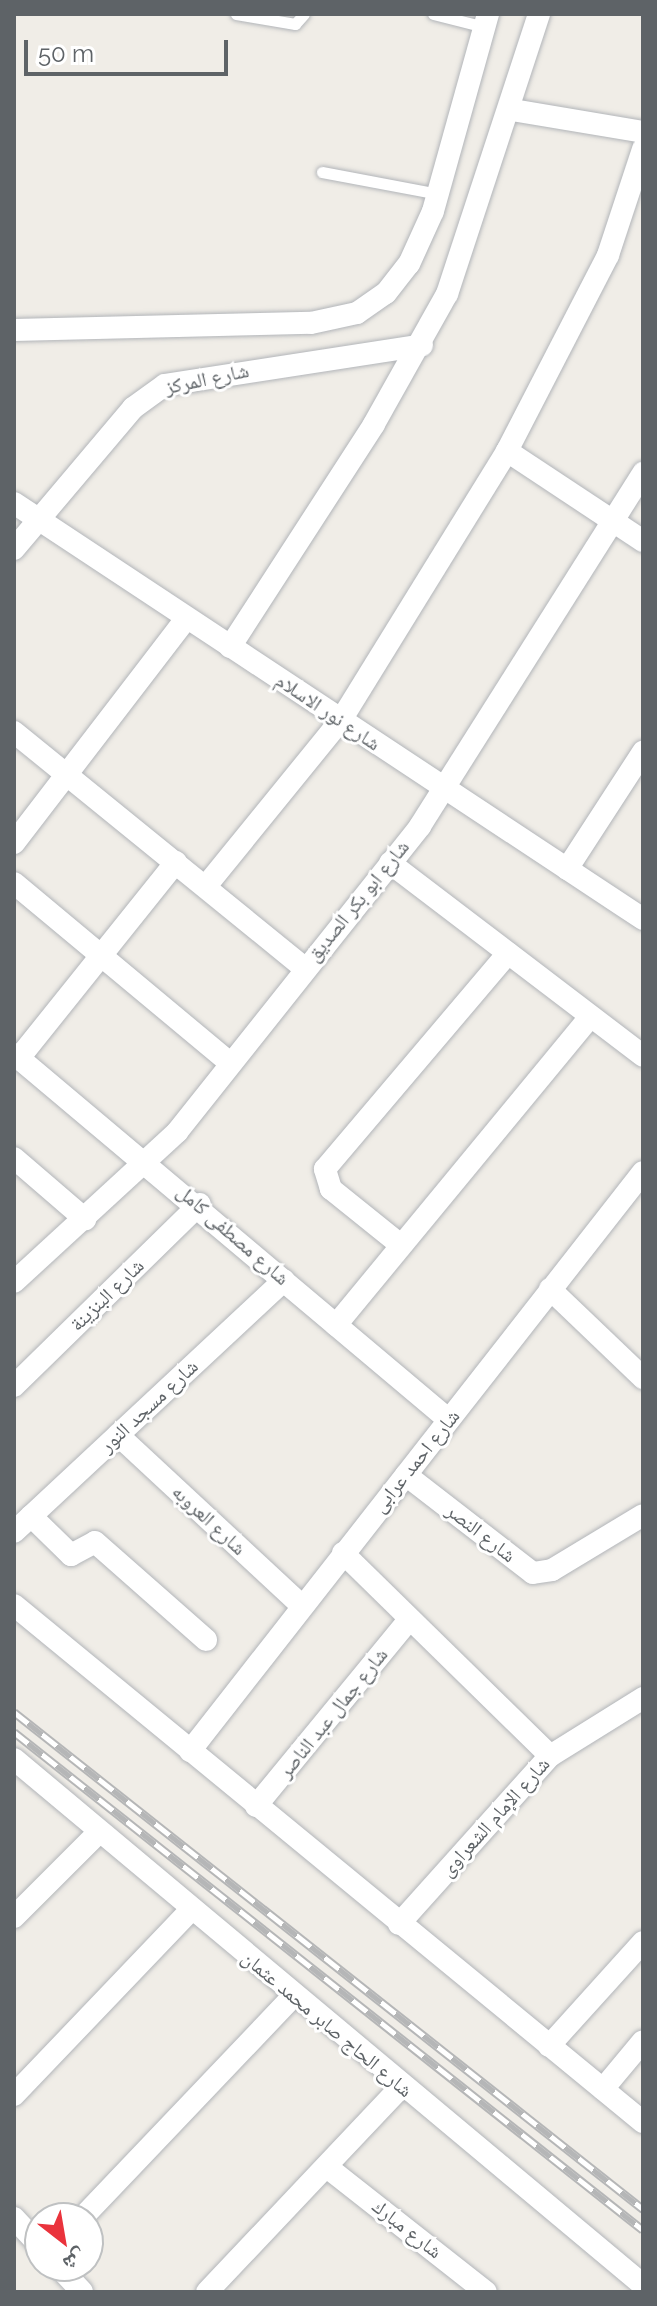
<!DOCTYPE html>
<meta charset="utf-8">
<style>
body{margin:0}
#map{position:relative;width:657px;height:2306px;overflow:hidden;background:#f0ede7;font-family:Raleway,"Noto Naskh Arabic",sans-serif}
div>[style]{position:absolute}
.roads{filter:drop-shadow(0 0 2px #b2b5b9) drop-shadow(0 0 2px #b2b5b9)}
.service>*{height:11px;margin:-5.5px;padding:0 5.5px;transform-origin:5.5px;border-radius:5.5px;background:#fff}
.minor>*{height:22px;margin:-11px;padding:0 11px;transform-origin:11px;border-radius:11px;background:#fff}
.rail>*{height:9px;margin-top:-4.5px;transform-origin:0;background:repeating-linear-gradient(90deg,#fff 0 18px,#b5b6b7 0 36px);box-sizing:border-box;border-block:2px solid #b5b6b7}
span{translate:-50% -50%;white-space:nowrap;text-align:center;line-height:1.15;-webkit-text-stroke:6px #fff;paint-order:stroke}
.street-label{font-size:20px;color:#5e6367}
.frame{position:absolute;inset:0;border:16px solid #5e6367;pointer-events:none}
.north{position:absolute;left:24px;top:2202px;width:80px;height:80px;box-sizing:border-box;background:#fff;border:2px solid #bfc1c2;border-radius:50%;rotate:149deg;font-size:22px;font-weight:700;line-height:32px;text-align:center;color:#5e6367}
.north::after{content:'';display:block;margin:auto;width:28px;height:36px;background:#ea333c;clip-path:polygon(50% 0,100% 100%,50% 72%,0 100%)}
.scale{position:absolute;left:24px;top:40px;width:204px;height:36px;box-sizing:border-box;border:4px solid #5e6367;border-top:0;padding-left:10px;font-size:24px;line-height:28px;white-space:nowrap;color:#5e6367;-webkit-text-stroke:6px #fff;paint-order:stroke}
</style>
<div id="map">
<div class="roads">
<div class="service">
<i style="left:236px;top:14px;width:60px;rotate:9.6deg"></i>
<i style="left:295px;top:24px;width:13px;rotate:-48deg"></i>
<i style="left:433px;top:14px;width:54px;rotate:14deg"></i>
<i style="left:322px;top:172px;width:118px;rotate:10.7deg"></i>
</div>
<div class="minor">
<i style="left:512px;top:110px;width:133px;rotate:9.5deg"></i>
<i style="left:14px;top:330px;width:297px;rotate:-1.4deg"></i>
<i style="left:311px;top:323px;width:47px;rotate:-12.3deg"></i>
<i style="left:357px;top:313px;width:35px;rotate:-35deg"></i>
<i style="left:386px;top:293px;width:37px;rotate:-52deg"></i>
<i style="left:409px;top:264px;width:58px;rotate:-65.6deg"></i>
<i style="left:433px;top:211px;width:205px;rotate:-74.4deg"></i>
<i style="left:507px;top:451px;width:163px;rotate:33.5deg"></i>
<i style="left:14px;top:503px;width:754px;rotate:33.48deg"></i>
<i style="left:14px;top:549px;width:185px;rotate:-49.8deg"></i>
<i style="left:133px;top:408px;width:39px;rotate:-36deg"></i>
<i style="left:165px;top:385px;width:260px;rotate:-8.8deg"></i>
<i style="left:230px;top:647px;width:265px;rotate:-57.1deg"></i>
<i style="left:374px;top:424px;width:149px;rotate:-60.7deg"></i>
<i style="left:447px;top:294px;width:295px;rotate:-71.8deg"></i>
<i style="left:14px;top:732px;width:372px;rotate:39.1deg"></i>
<i style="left:14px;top:843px;width:281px;rotate:-52.5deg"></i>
<i style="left:390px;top:863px;width:318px;rotate:37.3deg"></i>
<i style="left:567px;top:869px;width:140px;rotate:-57deg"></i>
<i style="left:14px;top:883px;width:281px;rotate:39.8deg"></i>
<i style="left:206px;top:886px;width:214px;rotate:-50.9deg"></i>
<i style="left:341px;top:720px;width:316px;rotate:-58.3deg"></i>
<i style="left:507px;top:451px;width:220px;rotate:-62.7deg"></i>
<i style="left:608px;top:255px;width:112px;rotate:-71.7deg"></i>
<i style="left:14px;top:1054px;width:568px;rotate:40.08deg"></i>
<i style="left:19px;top:1058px;width:251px;rotate:-51.3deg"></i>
<i style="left:14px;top:1158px;width:94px;rotate:40.7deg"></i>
<i style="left:397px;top:1242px;width:85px;rotate:-141.2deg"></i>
<i style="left:331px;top:1189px;width:21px;rotate:-107deg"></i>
<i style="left:325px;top:1169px;width:283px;rotate:-49.7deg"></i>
<i style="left:14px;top:1282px;width:222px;rotate:-42.6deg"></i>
<i style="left:177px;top:1132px;width:391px;rotate:-51.5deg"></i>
<i style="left:420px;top:826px;width:418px;rotate:-57.7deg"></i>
<i style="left:550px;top:1289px;width:129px;rotate:43.7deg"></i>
<i style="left:336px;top:1325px;width:398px;rotate:-50.5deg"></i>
<i style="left:14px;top:1386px;width:260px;rotate:-44.4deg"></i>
<i style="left:118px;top:1435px;width:250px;rotate:42.9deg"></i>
<i style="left:406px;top:1475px;width:160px;rotate:37.7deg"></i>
<i style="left:533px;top:1573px;width:19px;rotate:-9deg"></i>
<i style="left:552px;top:1570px;width:106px;rotate:-31.1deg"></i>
<i style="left:31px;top:1516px;width:56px;rotate:44.3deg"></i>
<i style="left:71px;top:1555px;width:27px;rotate:-28deg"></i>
<i style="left:95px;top:1542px;width:148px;rotate:41.4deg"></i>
<i style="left:14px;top:1532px;width:369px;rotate:-43deg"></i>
<i style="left:343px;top:1553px;width:290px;rotate:44.4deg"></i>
<i style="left:14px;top:1605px;width:814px;rotate:39.42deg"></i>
<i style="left:190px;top:1751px;width:735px;rotate:-51.96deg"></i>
<i style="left:14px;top:1759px;width:820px;rotate:39.9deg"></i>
<i style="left:256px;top:1806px;width:241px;rotate:-50.6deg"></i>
<i style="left:14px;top:1917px;width:119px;rotate:-45deg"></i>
<i style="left:399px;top:1924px;width:226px;rotate:-48.1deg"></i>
<i style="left:550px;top:1756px;width:110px;rotate:-31.9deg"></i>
<i style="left:549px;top:2046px;width:140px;rotate:-47.9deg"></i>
<i style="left:603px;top:2089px;width:62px;rotate:-50.2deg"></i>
<i style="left:14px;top:2095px;width:257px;rotate:-46.3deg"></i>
<i style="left:327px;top:2167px;width:202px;rotate:38.2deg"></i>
<i style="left:14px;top:2218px;width:38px;rotate:47deg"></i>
<i style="left:82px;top:2218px;width:308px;rotate:-46.4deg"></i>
<i style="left:58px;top:2266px;width:35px;rotate:47deg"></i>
<i style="left:207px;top:2292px;width:282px;rotate:-46.6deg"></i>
</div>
</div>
<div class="rail">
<i style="left:14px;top:1712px;width:802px;rotate:38.31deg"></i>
<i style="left:14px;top:1732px;width:802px;rotate:38.37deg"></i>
</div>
<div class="street-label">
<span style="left:207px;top:379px;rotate:-12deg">شارع المركز</span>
<span style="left:328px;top:712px;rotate:34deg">شارع نور الاسلام</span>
<span style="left:358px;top:901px;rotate:-51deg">شارع ابو بكر الصديق</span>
<span style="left:233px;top:1235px;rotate:41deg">شارع مصطفى كامل</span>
<span style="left:107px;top:1295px;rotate:-44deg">شارع البنزينة</span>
<span style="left:149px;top:1406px;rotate:-43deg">شارع مسجد النور</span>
<span style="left:416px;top:1461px;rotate:-51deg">شارع احمد عرابى</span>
<span style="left:209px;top:1520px;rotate:43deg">شارع العروبه</span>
<span style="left:481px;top:1533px;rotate:38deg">شارع النصر</span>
<span style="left:333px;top:1713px;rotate:-51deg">شارع جمال عبد الناصر</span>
<span style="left:495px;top:1817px;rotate:-48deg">شارع الإمام الشعراوى</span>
<span style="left:327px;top:2024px;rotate:40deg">شارع الحاج صابر محمد عثمان</span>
<span style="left:407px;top:2229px;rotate:38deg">شارع مبارك</span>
</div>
<div class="frame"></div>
<div class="north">ش</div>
<div class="scale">50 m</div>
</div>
